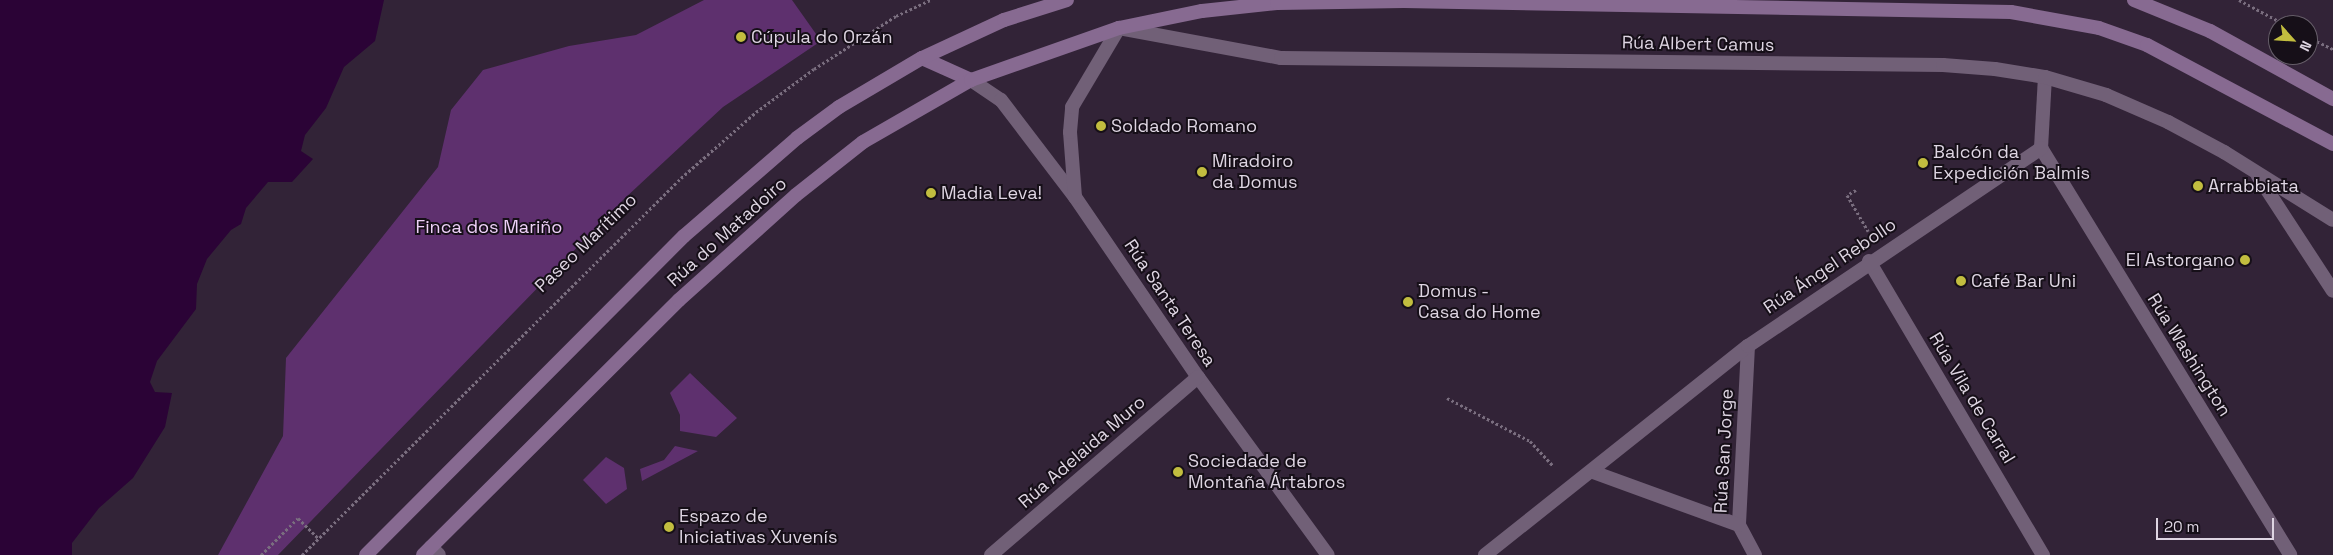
<!DOCTYPE html>
<meta charset="utf-8">
<style>
body{margin:0}
#map{position:relative;width:2333px;height:555px;overflow:hidden;background:#322337;font-family:"Space Grotesk",sans-serif}
div>[style]{position:absolute}
.green>*{inset:0;background:#5e306e}
.water>*{inset:0;background:#2b0336}
.path>*{height:3px;margin-top:-1.5px;transform-origin:0;background:repeating-linear-gradient(90deg,#7a6e7f 0 2.5px,transparent 0 5px)}
.minor>*{height:14px;margin:-7px;padding:0 7px;transform-origin:7px;border-radius:7px;background:#716077}
.secondary>*{height:14px;margin:-7px;padding:0 7px;transform-origin:7px;border-radius:7px;background:#876a91}
.dots>*{width:14px;height:14px;translate:-50% -50%;box-sizing:border-box;border:2px solid #160f18;border-radius:50%}
span{translate:-50% -50%;white-space:nowrap;text-align:center;line-height:1.15;-webkit-text-stroke:4px #160f18;paint-order:stroke}
.poi-label{font-size:18px;color:#ded5e2}
.left{translate:0 -50%;text-align:left}
.right{translate:-100% -50%;text-align:right}
.street-label{font-size:18px;color:#ded5e2}
.park-label{font-size:18px;color:#eed1f8}
.north{position:absolute;left:2268px;top:15px;width:50px;height:50px;box-sizing:border-box;background:#160f18;border:1px solid #665e69;border-radius:50%;rotate:116deg;font-size:14px;font-weight:700;line-height:20px;text-align:center;color:#ded5e2}
.north::after{content:'';display:block;margin:auto;width:18px;height:22px;background:#c2bd3f;clip-path:polygon(50% 0,100% 100%,50% 72%,0 100%)}
.scale{position:absolute;left:2156px;top:518px;width:118px;height:22px;box-sizing:border-box;border:2px solid #ded5e2;border-top:0;padding-left:6px;font-size:15px;line-height:18px;white-space:nowrap;color:#ded5e2;-webkit-text-stroke:4px #160f18;paint-order:stroke}
</style>
<div id="map">
<div class="green">
<i style="clip-path:polygon(704px 0,792px 0,821px 41px,723px 107px,624px 199px,278px 555px,218px 555px,283px 436px,286px 358px,438px 167px,451px 110px,483px 70px,569px 46px,636px 35px)"></i>
<i style="clip-path:polygon(690px 373px,737px 418px,716px 437px,680px 431px,680px 415px,670px 393px)"></i>
<i style="clip-path:polygon(675px 446px,698px 451px,642px 481px,640px 469px,664px 460px)"></i>
<i style="clip-path:polygon(606px 457px,624px 468px,627px 489px,606px 504px,583px 480px)"></i>
</div>
<div class="water">
<i style="clip-path:polygon(0 0,384px 0,375px 41px,344px 67px,326px 108px,305px 135px,301px 151px,313px 159px,292px 182px,268px 182px,246px 208px,241px 224px,231px 230px,207px 259px,197px 284px,196px 309px,157px 361px,150px 382px,155px 392px,172px 393px,165px 427px,133px 478px,99px 508px,72px 543px,72px 555px,0 555px)"></i>
</div>
<div class="path">
<i style="left:2239px;top:0;width:53px;rotate:28deg"></i>
<i style="left:2308px;top:37px;width:28px;rotate:26deg"></i>
<i style="left:1856px;top:190px;width:10px;rotate:151deg"></i>
<i style="left:1847px;top:195px;width:42px;rotate:59.7deg"></i>
<i style="left:1447px;top:398px;width:93px;rotate:27.4deg"></i>
<i style="left:1530px;top:441px;width:34px;rotate:47deg"></i>
<i style="left:261px;top:555px;width:52px;rotate:-45deg"></i>
<i style="left:298px;top:518px;width:28px;rotate:45deg"></i>
<i style="left:302px;top:555px;width:535px;rotate:-44.85deg"></i>
<i style="left:681px;top:178px;width:100px;rotate:-41.3deg"></i>
<i style="left:756px;top:112px;width:72px;rotate:-36.6deg"></i>
<i style="left:814px;top:69px;width:98px;rotate:-32.9deg"></i>
<i style="left:896px;top:16px;width:38px;rotate:-25deg"></i>
</div>
<div class="minor">
<i style="left:971px;top:80px;width:36px;rotate:34deg"></i>
<i style="left:1001px;top:100px;width:122px;rotate:52.7deg"></i>
<i style="left:1075px;top:197px;width:218px;rotate:55.7deg"></i>
<i style="left:1198px;top:377px;width:220px;rotate:53.9deg"></i>
<i style="left:2041px;top:148px;width:477px;rotate:58.5deg"></i>
<i style="left:2041px;top:148px;width:71px;rotate:-86.8deg"></i>
<i style="left:2258px;top:176px;width:137px;rotate:56.9deg"></i>
<i style="left:1075px;top:197px;width:65px;rotate:-94.4deg"></i>
<i style="left:1070px;top:132px;width:25px;rotate:-85deg"></i>
<i style="left:1072px;top:107px;width:92px;rotate:-59.3deg"></i>
<i style="left:1119px;top:28px;width:165px;rotate:10.5deg"></i>
<i style="left:1281px;top:58px;width:662px;rotate:0.61deg"></i>
<i style="left:1943px;top:65px;width:52px;rotate:4.4deg"></i>
<i style="left:1995px;top:69px;width:51px;rotate:9.1deg"></i>
<i style="left:2045px;top:77px;width:64px;rotate:16.4deg"></i>
<i style="left:2106px;top:95px;width:68px;rotate:23.5deg"></i>
<i style="left:2168px;top:122px;width:64px;rotate:28.2deg"></i>
<i style="left:2224px;top:152px;width:128px;rotate:32deg"></i>
<i style="left:1869px;top:261px;width:342px;rotate:59.4deg"></i>
<i style="left:1748px;top:346px;width:179px;rotate:92.9deg"></i>
<i style="left:1739px;top:525px;width:34px;rotate:62deg"></i>
<i style="left:1593px;top:472px;width:155px;rotate:20deg"></i>
<i style="left:431px;top:547px;width:11px;rotate:45deg"></i>
<i style="left:991px;top:555px;width:273px;rotate:-40.7deg"></i>
<i style="left:1485px;top:555px;width:336px;rotate:-38.5deg"></i>
<i style="left:1748px;top:346px;width:354px;rotate:-34deg"></i>
</div>
<div class="secondary">
<i style="left:2134px;top:0;width:82px;rotate:22.2deg"></i>
<i style="left:2210px;top:31px;width:141px;rotate:28.9deg"></i>
<i style="left:922px;top:58px;width:54px;rotate:24.2deg"></i>
<i style="left:366px;top:555px;width:450px;rotate:-45.1deg"></i>
<i style="left:684px;top:236px;width:150px;rotate:-40.9deg"></i>
<i style="left:797px;top:138px;width:52px;rotate:-36.4deg"></i>
<i style="left:839px;top:107px;width:96px;rotate:-30.6deg"></i>
<i style="left:922px;top:58px;width:90px;rotate:-24.9deg"></i>
<i style="left:1004px;top:20px;width:66px;rotate:-17.6deg"></i>
<i style="left:423px;top:555px;width:361px;rotate:-44.9deg"></i>
<i style="left:679px;top:300px;width:157px;rotate:-41.9deg"></i>
<i style="left:796px;top:195px;width:85px;rotate:-38.3deg"></i>
<i style="left:863px;top:142px;width:125px;rotate:-29.9deg"></i>
<i style="left:971px;top:80px;width:157px;rotate:-19.4deg"></i>
<i style="left:1119px;top:28px;width:85px;rotate:-11.6deg"></i>
<i style="left:1202px;top:11px;width:75px;rotate:-6.1deg"></i>
<i style="left:1277px;top:3px;width:127px;rotate:-0.9deg"></i>
<i style="left:1404px;top:1px;width:607px;rotate:1.04deg"></i>
<i style="left:2011px;top:12px;width:89px;rotate:10.3deg"></i>
<i style="left:2099px;top:28px;width:51px;rotate:19.5deg"></i>
<i style="left:2147px;top:45px;width:211px;rotate:28deg"></i>
</div>
<div class="dots">
<i style="left:741px;top:37px;background:#c2bd3f"></i>
<i style="left:1101px;top:126px;background:#c2bd3f"></i>
<i style="left:1923px;top:163px;background:#c2bd3f"></i>
<i style="left:1202px;top:172px;background:#c2bd3f"></i>
<i style="left:2198px;top:186px;background:#c2bd3f"></i>
<i style="left:931px;top:193px;background:#c2bd3f"></i>
<i style="left:2245px;top:260px;background:#c2bd3f"></i>
<i style="left:1961px;top:281px;background:#c2bd3f"></i>
<i style="left:1408px;top:302px;background:#c2bd3f"></i>
<i style="left:1178px;top:472px;background:#c2bd3f"></i>
<i style="left:669px;top:527px;background:#c2bd3f"></i>
</div>
<div class="poi-label">
<span class="left" style="left:751px;top:37px">Cúpula do Orzán</span>
<span class="left" style="left:1111px;top:126px">Soldado Romano</span>
<span class="left" style="left:1933px;top:163px">Balcón da<br>Expedición Balmis</span>
<span class="left" style="left:1212px;top:172px">Miradoiro<br>da Domus</span>
<span class="left" style="left:2208px;top:186px">Arrabbiata</span>
<span class="left" style="left:941px;top:193px">Madia Leva!</span>
<span class="right" style="left:2235px;top:260px">El Astorgano</span>
<span class="left" style="left:1971px;top:281px">Café Bar Uni</span>
<span class="left" style="left:1418px;top:302px">Domus -<br>Casa do Home</span>
<span class="left" style="left:1188px;top:472px">Sociedade de<br>Montaña Ártabros</span>
<span class="left" style="left:679px;top:527px">Espazo de<br>Iniciativas Xuvenís</span>
</div>
<div class="street-label">
<span style="left:1698px;top:44px;rotate:1deg">Rúa Albert Camus</span>
<span style="left:727px;top:232px;rotate:-42deg">Rúa do Matadoiro</span>
<span style="left:586px;top:243px;rotate:-44deg">Paseo Marítimo</span>
<span style="left:1830px;top:266px;rotate:-34deg">Rúa Ángel Rebollo</span>
<span style="left:1170px;top:303px;rotate:56deg">Rúa Santa Teresa</span>
<span style="left:2189px;top:355px;rotate:58deg">Rúa Washington</span>
<span style="left:1972px;top:398px;rotate:59deg">Rúa Vila de Carral</span>
<span style="left:1724px;top:451px;rotate:-87deg">Rúa San Jorge</span>
<span style="left:1082px;top:452px;rotate:-41deg">Rúa Adelaida Muro</span>
</div>
<div class="park-label">
<span style="left:489px;top:227px">Finca dos Mariño</span>
</div>
<div class="north">N</div>
<div class="scale">20 m</div>
</div>
